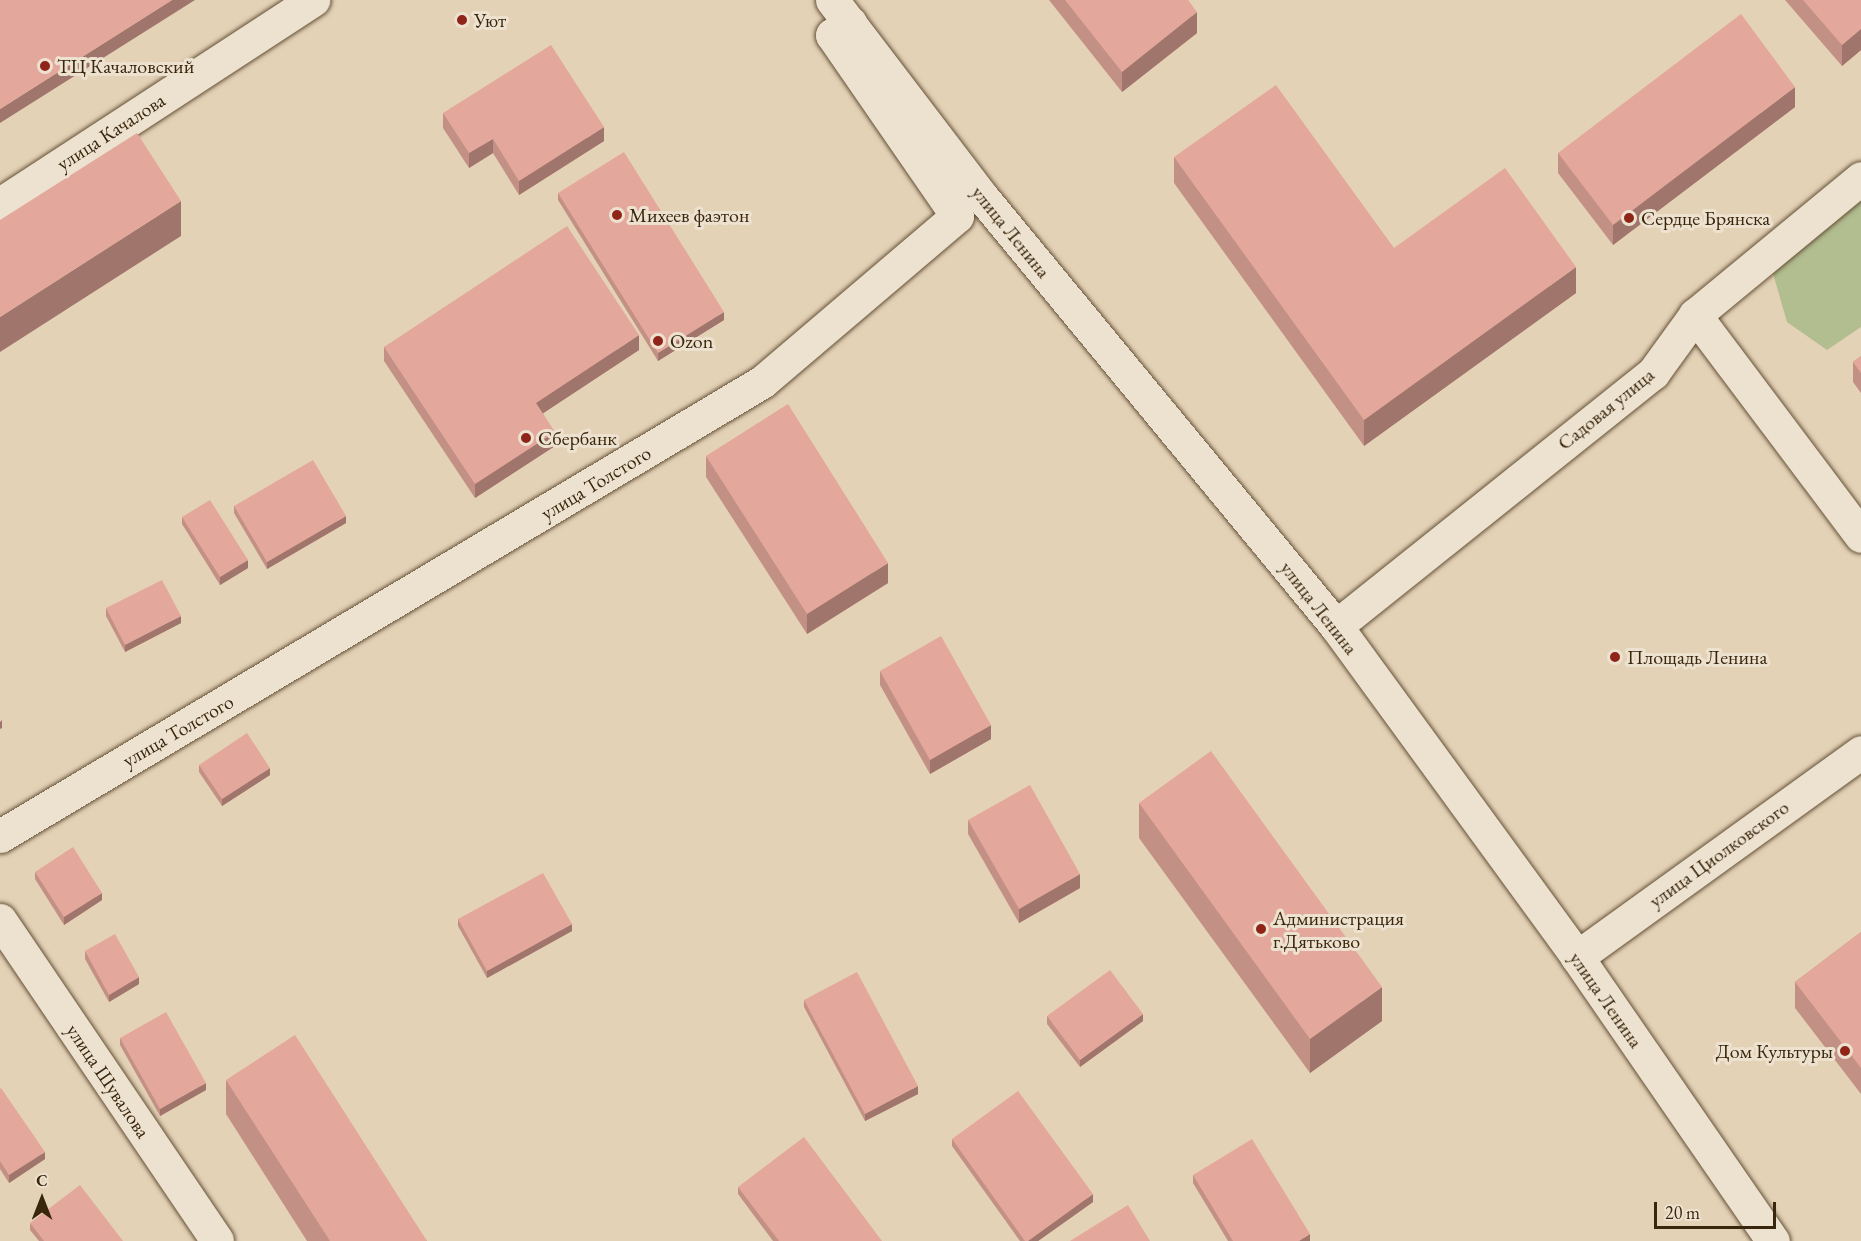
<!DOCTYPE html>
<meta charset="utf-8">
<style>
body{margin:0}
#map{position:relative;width:1861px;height:1241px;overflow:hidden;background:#e4d2b7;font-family:"EB Garamond",serif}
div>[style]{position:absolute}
.green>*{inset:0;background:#b2bd90}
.roads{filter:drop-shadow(0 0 2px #645137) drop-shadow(0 0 2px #645137)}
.street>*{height:33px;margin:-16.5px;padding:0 16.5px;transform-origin:16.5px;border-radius:16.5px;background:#ede2d0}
.secondary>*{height:33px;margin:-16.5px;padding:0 16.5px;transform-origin:16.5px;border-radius:16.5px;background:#ede2d0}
.wall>*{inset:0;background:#c39085}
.shaded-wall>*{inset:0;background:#9f756c}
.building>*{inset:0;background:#e3a79b}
.dots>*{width:16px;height:16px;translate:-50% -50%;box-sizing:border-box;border:3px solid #ede2d0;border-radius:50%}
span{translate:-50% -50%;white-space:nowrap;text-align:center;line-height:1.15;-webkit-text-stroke:6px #ede2d0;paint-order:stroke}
.poi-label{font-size:20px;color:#39260c}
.left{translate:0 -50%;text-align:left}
.right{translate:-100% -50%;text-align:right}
.street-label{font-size:20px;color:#39260c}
.north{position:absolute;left:12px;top:1169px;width:60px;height:60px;-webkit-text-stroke:4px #ede2d0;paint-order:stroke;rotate:0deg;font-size:16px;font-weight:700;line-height:24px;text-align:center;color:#39260c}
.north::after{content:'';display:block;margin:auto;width:21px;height:27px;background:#39260c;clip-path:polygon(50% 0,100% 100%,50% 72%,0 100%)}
.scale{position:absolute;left:1654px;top:1202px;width:122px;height:27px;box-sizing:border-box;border:3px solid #39260c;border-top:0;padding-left:8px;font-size:18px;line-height:21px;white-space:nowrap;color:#39260c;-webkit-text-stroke:4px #ede2d0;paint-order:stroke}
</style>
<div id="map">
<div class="green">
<i style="clip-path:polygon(1861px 188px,1861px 327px,1827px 350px,1787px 322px,1770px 263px)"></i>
</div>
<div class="roads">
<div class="street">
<i style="left:0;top:204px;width:374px;rotate:-33.1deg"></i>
<i style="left:1695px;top:315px;width:276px;rotate:53.1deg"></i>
<i style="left:1336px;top:626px;width:406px;rotate:-38.6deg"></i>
<i style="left:1653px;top:373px;width:72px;rotate:-54.1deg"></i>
<i style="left:1695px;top:315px;width:215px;rotate:-39.5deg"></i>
<i style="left:0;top:836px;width:887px;rotate:-30.79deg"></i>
<i style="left:762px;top:382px;width:256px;rotate:-40.4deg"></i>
<i style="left:957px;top:216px;width:220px;rotate:-124.6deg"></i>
<i style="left:832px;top:35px;width:22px;rotate:-34deg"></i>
<i style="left:0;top:920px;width:387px;rotate:55.9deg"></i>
<i style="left:1577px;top:957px;width:350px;rotate:-35.8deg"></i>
</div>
<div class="secondary">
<i style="left:832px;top:0;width:249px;rotate:52.7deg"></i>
<i style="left:983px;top:198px;width:555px;rotate:50.49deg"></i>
<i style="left:1336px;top:626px;width:409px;rotate:53.9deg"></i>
<i style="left:1577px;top:957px;width:345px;rotate:55.4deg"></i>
</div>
</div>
<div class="wall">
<i style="clip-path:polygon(1049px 0,1188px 0,1197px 33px,1122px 92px)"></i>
<i style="clip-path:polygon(1785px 0,1861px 0,1861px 50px,1842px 66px)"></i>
<i style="clip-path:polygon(1795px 107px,1613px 245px,1558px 173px,1558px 153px)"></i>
<i style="clip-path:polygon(443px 113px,604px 141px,519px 195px,493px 153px,469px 168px,443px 128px)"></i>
<i style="clip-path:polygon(1174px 157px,1394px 248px,1576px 293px,1364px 446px,1174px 183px)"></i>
<i style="clip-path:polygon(558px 193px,724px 320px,658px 361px,558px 200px)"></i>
<i style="clip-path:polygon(384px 347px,639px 350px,543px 413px,555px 446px,475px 498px,384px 361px)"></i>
<i style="clip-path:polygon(1861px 356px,1861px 393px,1853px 382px,1853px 362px)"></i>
<i style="clip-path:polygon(706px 456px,888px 583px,807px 634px,706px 477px)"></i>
<i style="clip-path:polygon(234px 506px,346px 523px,267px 569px,234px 513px)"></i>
<i style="clip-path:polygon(182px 517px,248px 568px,220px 585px,182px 524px)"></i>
<i style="clip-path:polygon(106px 608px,181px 623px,125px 652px,106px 616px)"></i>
<i style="clip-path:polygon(880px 671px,991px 739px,930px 774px,880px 685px)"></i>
<i style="clip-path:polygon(199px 765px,270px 775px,222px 806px,199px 772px)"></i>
<i style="clip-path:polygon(1139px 803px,1382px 1021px,1310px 1073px,1139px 838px)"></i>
<i style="clip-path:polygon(968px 820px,1080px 888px,1019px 923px,968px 834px)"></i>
<i style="clip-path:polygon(35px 872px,102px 900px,64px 925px,35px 879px)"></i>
<i style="clip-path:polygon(458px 919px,572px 931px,487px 978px,458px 926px)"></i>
<i style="clip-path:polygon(1861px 932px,1861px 1094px,1795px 1008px,1795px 982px)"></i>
<i style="clip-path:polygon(85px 951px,139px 984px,109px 1002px,85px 959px)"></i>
<i style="clip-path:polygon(804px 1000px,918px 1094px,865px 1121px,804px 1007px)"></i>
<i style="clip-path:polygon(1047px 1016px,1143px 1021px,1080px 1067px,1047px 1024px)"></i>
<i style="clip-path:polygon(120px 1038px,206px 1090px,160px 1116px,120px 1045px)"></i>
<i style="clip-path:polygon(226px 1080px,427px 1241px,307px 1241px,226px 1114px)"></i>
<i style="clip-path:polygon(0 1089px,45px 1159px,9px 1183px,0 1169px)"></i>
<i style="clip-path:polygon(952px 1139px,1093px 1202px,1038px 1241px,1020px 1241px,952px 1146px)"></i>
<i style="clip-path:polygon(1193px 1175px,1310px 1241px,1228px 1241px,1193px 1183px)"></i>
<i style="clip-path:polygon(738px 1187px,882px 1241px,773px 1241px,738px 1194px)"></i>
<i style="clip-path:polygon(30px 1223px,123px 1241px,39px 1241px,30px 1230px)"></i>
</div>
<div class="shaded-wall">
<i style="clip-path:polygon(172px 0,195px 0,0 123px,0 109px)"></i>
<i style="clip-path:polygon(1197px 12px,1197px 33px,1122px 92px,1122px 72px)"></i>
<i style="clip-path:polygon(1861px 29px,1861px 50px,1842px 66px,1842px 45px)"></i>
<i style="clip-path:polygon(1795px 87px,1795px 107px,1613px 245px,1613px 225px)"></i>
<i style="clip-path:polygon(604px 127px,604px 141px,519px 195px,519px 181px)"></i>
<i style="clip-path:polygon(493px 139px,493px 153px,469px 168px,469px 153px)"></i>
<i style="clip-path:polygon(181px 201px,181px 236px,0 352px,0 317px)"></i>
<i style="clip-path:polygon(1576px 267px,1576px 293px,1364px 446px,1364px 420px)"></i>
<i style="clip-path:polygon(724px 312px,724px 320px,658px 361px,658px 353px)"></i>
<i style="clip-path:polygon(639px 335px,639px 350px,536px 418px,536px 403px)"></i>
<i style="clip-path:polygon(555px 432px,555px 446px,475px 498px,475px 484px)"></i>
<i style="clip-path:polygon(346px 516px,346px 523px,267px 569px,267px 562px)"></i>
<i style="clip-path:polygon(248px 560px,248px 568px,220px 585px,220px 577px)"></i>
<i style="clip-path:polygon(888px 563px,888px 583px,807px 634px,807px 614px)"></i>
<i style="clip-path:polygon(181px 616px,181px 623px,125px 652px,125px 645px)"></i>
<i style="clip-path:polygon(2px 720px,2px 728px,0 729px,0 722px)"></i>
<i style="clip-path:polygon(991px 725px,991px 739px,930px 774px,930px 760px)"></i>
<i style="clip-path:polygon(270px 768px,270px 775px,222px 806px,222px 799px)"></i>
<i style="clip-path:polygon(1080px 874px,1080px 888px,1019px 923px,1019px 909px)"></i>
<i style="clip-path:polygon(102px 893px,102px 900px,64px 925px,64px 917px)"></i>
<i style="clip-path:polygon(572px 924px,572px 931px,487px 978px,487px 971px)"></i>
<i style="clip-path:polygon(139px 977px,139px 984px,109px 1002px,109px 995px)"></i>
<i style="clip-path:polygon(1382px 987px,1382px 1021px,1310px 1073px,1310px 1039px)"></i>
<i style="clip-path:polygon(1143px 1014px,1143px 1021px,1080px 1067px,1080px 1060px)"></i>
<i style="clip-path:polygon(206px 1083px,206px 1090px,160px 1116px,160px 1109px)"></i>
<i style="clip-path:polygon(918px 1086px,918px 1094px,865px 1121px,865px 1114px)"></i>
<i style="clip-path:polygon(45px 1152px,45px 1159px,9px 1183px,9px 1175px)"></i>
<i style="clip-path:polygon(1093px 1194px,1093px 1202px,1038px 1241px,1028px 1241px)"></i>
<i style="clip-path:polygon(1310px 1234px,1310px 1241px,1299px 1241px)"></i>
</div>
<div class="building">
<i style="clip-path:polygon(0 0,172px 0,0 109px)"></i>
<i style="clip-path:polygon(1065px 0,1188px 0,1197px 12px,1122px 72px)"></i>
<i style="clip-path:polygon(1803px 0,1861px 0,1861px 29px,1842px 45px)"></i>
<i style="clip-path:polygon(1741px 14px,1795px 87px,1613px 225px,1558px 153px)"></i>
<i style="clip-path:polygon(551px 45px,604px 127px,519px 181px,493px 139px,469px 153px,443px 113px)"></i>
<i style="clip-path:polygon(1276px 85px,1394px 248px,1505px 168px,1576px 267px,1364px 420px,1174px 157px)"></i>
<i style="clip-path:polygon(137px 133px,181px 201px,0 317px,0 220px)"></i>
<i style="clip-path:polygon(624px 152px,724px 312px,658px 353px,558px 193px)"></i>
<i style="clip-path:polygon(567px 226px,639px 335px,536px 403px,555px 432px,475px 484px,384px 347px)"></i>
<i style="clip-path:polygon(1861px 356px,1861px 373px,1853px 362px)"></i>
<i style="clip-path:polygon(788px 404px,888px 563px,807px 614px,706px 456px)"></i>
<i style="clip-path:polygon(313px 460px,346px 516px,267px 562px,234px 506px)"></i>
<i style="clip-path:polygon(210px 500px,248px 560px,220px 577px,182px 517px)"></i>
<i style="clip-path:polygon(162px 580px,181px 616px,125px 645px,106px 608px)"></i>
<i style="clip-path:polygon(941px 636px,991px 725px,930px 760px,880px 671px)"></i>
<i style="clip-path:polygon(247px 733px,270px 768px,222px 799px,199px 765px)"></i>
<i style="clip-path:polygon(1211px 751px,1382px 987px,1310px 1039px,1139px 803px)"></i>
<i style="clip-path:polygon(1030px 785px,1080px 874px,1019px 909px,968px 820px)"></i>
<i style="clip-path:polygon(73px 847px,102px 893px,64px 917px,35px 872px)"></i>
<i style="clip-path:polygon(543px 873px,572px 924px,487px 971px,458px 919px)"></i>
<i style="clip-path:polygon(1861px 932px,1861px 1068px,1795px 982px)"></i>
<i style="clip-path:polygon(115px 934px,139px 977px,109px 995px,85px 951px)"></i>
<i style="clip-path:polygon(1110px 970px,1143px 1014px,1080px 1060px,1047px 1016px)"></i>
<i style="clip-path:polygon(857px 972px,918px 1086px,865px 1114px,804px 1000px)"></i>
<i style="clip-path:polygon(166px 1012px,206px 1083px,160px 1109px,120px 1038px)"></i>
<i style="clip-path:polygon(295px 1035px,427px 1241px,330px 1241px,226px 1080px)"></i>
<i style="clip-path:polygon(1px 1088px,45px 1152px,9px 1175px,0 1161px,0 1089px)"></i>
<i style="clip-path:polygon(1018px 1091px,1093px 1194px,1028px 1241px,1025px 1241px,952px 1139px)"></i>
<i style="clip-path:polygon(804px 1137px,882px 1241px,779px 1241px,738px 1187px)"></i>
<i style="clip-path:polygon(1252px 1139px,1310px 1234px,1299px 1241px,1233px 1241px,1193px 1175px)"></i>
<i style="clip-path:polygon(80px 1185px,123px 1241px,44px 1241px,30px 1223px)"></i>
<i style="clip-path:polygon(1128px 1205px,1150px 1241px,1070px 1241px)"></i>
</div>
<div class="dots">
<i style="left:462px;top:20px;background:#8f2418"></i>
<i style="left:45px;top:66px;background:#8f2418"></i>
<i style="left:617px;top:215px;background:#8f2418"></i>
<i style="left:1629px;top:218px;background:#8f2418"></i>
<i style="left:658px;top:341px;background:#8f2418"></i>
<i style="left:526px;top:438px;background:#8f2418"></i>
<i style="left:1615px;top:657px;background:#8f2418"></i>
<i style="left:1261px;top:929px;background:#8f2418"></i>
<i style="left:1845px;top:1051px;background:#8f2418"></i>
</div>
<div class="poi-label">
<span class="left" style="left:474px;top:20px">Уют</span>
<span class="left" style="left:57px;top:66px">ТЦ Качаловский</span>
<span class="left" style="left:629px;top:215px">Михеев фаэтон</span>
<span class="left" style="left:1641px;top:218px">Сердце Брянска</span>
<span class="left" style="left:670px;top:341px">Ozon</span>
<span class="left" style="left:538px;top:438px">Сбербанк</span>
<span class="left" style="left:1627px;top:657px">Площадь Ленина</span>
<span class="left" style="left:1273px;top:930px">Администрация<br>г.Дятьково</span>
<span class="right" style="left:1833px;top:1051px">Дом Культуры</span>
</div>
<div class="street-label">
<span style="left:111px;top:132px;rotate:-33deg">улица Качалова</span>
<span style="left:1011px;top:232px;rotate:51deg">улица Ленина</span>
<span style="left:1606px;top:409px;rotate:-39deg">Садовая улица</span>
<span style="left:596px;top:483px;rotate:-31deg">улица Толстого</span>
<span style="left:1319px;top:608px;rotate:52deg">улица Ленина</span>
<span style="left:178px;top:731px;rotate:-30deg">улица Толстого</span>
<span style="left:1719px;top:854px;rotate:-36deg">улица Циолковского</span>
<span style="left:1606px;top:1000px;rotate:55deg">улица Ленина</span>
<span style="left:108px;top:1081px;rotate:56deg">улица Шувалова</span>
</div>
<div class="north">С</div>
<div class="scale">20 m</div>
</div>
